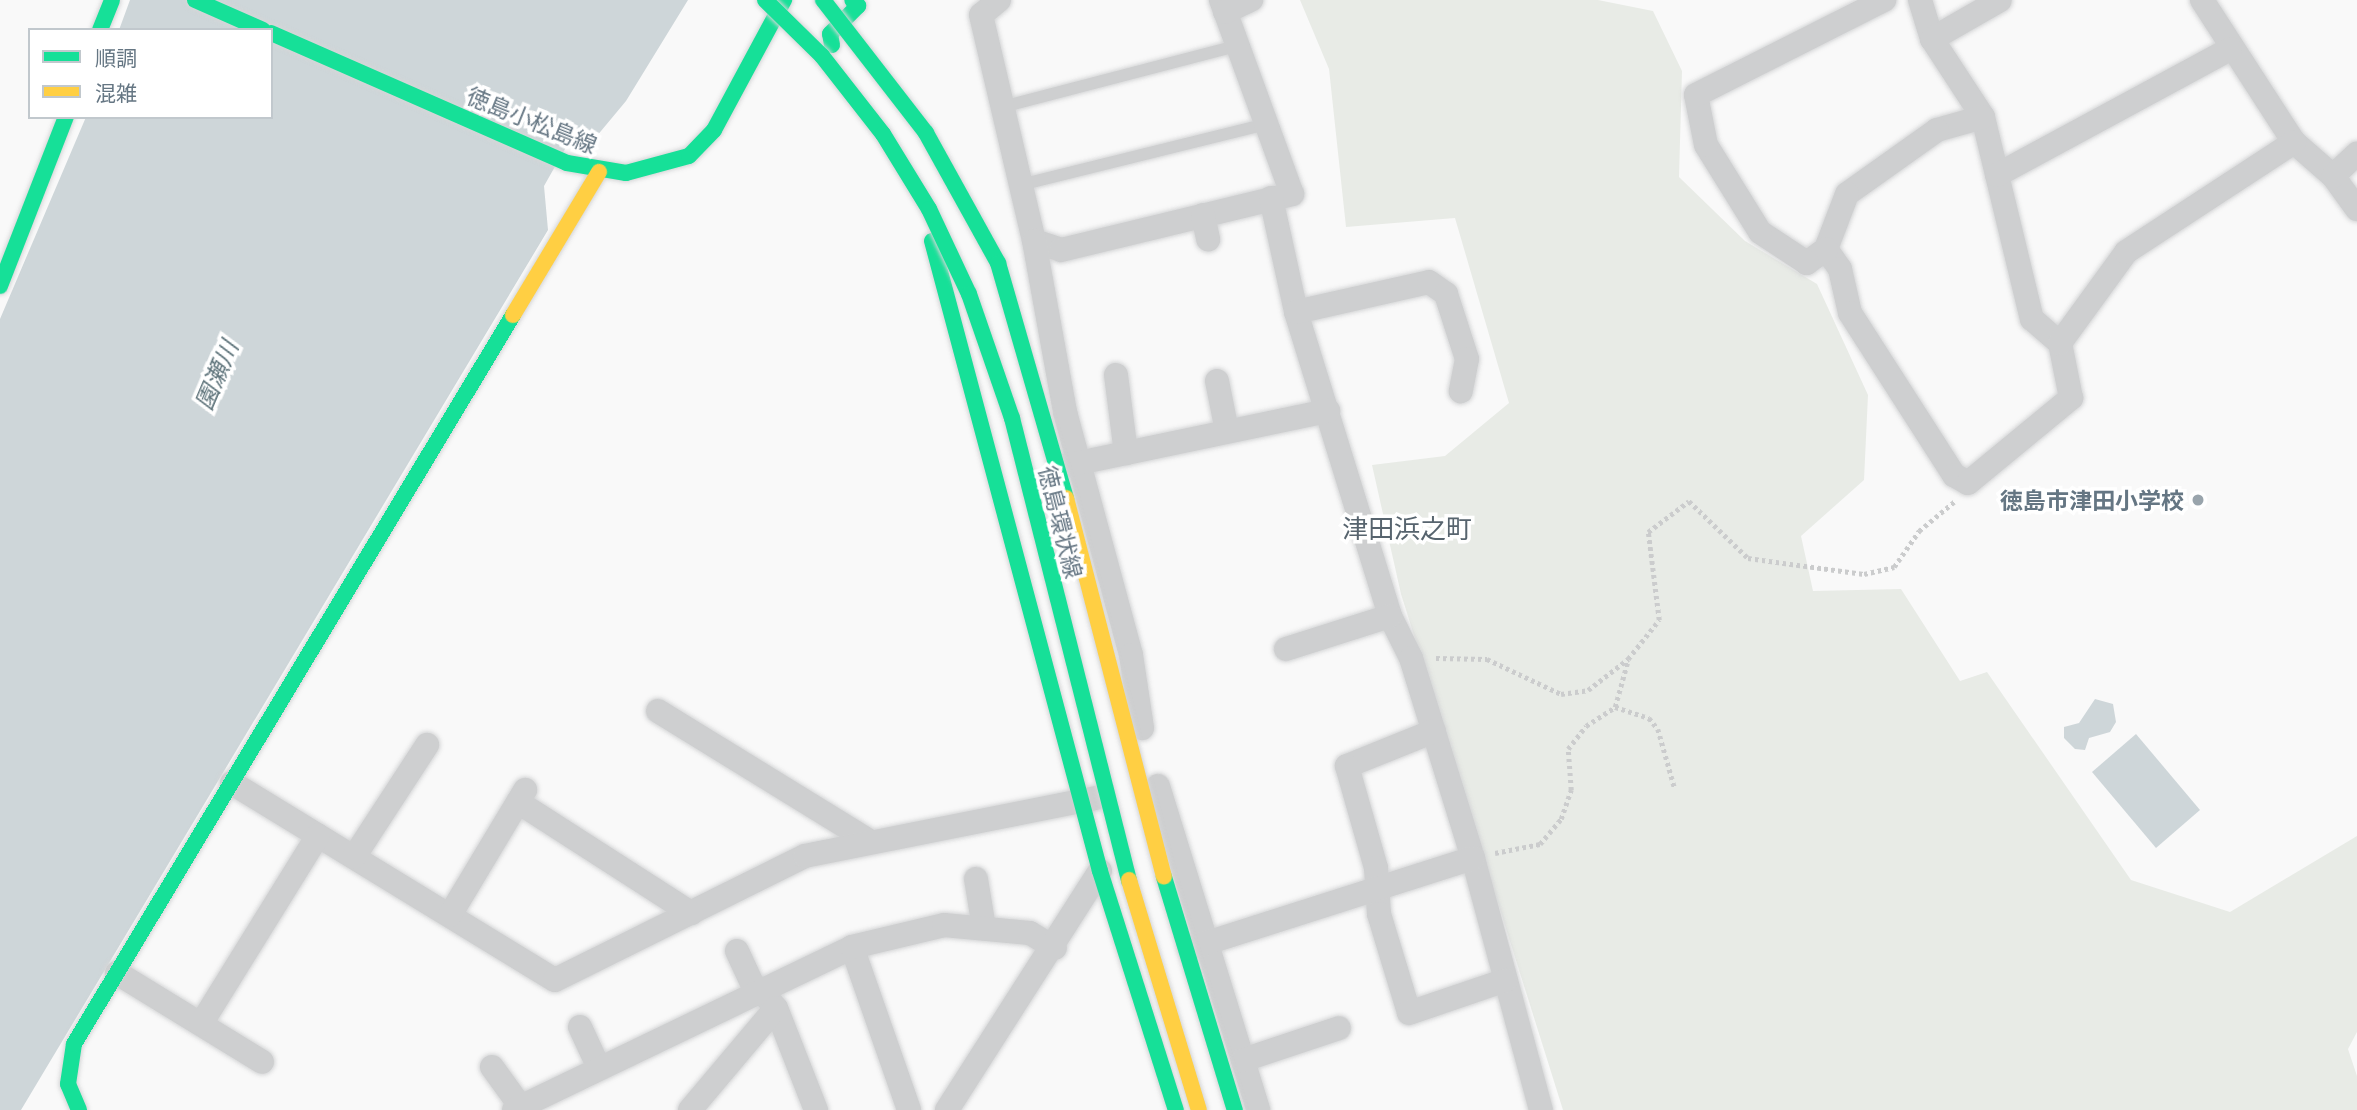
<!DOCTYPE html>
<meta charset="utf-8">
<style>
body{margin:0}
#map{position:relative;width:2357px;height:1110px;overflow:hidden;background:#f9f9f9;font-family:"Exo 2","Noto Sans JP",sans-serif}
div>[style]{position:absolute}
.green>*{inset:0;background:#e8ebe6}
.water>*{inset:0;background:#ced6d9}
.path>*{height:4.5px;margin-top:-2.25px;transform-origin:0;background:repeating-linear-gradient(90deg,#cbcccd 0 3.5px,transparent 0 7px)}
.roads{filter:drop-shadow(0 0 2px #d5d6d7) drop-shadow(0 0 2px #d5d6d7)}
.lane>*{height:12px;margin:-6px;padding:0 6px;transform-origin:6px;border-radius:6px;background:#cecfd0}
.street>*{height:24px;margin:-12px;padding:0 12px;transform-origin:12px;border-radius:12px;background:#cecfd0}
.fast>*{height:16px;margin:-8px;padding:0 8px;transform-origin:8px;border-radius:8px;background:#16e098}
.slow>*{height:16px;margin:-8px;padding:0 8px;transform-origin:8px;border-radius:8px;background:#ffcf43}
.bridges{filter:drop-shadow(0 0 2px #d5d6d7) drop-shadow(0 0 2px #d5d6d7)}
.fast-bridge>*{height:16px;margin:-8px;padding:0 8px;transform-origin:8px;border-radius:8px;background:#16e098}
.slow-bridge>*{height:16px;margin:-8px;padding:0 8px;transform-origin:8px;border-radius:8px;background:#ffcf43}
.dots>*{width:19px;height:19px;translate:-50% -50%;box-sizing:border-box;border:4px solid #fff;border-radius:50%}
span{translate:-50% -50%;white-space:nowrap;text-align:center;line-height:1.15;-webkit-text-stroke:7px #fff;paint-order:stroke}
.street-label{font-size:23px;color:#657683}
.poi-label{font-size:23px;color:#657683;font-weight:700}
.right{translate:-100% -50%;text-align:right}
.water-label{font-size:24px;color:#60757c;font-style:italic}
.quarter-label{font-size:26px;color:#57646e}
.legend{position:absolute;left:28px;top:28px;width:245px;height:91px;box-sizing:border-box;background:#fff;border:2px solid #c1c8cd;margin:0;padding:9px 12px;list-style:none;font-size:21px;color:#657683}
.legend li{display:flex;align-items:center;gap:14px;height:35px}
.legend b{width:35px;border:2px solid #c1c8cd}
</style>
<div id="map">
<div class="green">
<i style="clip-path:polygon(1300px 0,1598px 0,1653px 11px,1682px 71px,1679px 177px,1745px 241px,1817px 284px,1868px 395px,1864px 480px,1801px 536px,1813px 591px,1901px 589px,1960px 681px,1987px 672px,2131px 880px,2230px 912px,2357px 836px,2357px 1032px,2348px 1049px,2357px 1076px,2357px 1110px,1563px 1110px,1401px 594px,1372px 465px,1445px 456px,1509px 403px,1455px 218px,1346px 227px,1329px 69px)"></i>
</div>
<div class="water">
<i style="clip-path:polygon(130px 0,688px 0,626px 101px,596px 137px,574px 133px,544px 186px,548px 230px,21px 1110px,0 1110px,0 319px,86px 117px,271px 117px,271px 30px,119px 30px)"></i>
<i style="clip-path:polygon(2095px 699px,2113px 704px,2116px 722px,2110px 732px,2089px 738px,2085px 750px,2075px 749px,2064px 738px,2064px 727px,2079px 723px)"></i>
<i style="clip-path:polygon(2136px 734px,2200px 810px,2156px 848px,2092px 772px)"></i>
</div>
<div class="path">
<i style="left:1436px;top:658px;width:51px;rotate:1.1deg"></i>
<i style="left:1487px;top:659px;width:82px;rotate:25.3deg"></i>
<i style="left:1561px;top:694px;width:27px;rotate:-8deg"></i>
<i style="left:1588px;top:690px;width:51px;rotate:-37.8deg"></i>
<i style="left:1628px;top:659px;width:50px;rotate:-51.5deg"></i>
<i style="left:1659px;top:620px;width:89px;rotate:-97.1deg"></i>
<i style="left:1648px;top:532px;width:51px;rotate:-37.1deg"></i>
<i style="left:1689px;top:501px;width:82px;rotate:44deg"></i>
<i style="left:1748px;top:558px;width:117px;rotate:7.9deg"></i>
<i style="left:1864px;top:574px;width:31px;rotate:-13deg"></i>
<i style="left:1894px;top:567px;width:44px;rotate:-55.2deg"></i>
<i style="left:1919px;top:531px;width:47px;rotate:-39.8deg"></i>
<i style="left:1615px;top:707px;width:49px;rotate:-74.5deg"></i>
<i style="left:1495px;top:853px;width:46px;rotate:-11.3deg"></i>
<i style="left:1540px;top:844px;width:33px;rotate:-50deg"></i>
<i style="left:1561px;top:819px;width:31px;rotate:-71deg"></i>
<i style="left:1571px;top:790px;width:41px;rotate:-94.2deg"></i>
<i style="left:1568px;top:749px;width:29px;rotate:-52deg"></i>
<i style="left:1586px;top:726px;width:35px;rotate:-33deg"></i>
<i style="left:1615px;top:707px;width:36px;rotate:18deg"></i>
<i style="left:1649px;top:718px;width:14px;rotate:51deg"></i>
<i style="left:1658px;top:729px;width:62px;rotate:74.2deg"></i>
</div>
<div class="roads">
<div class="lane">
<i style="left:1002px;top:107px;width:243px;rotate:-14.6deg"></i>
<i style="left:1020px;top:185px;width:253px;rotate:-13.9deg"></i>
</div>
<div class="street">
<i style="left:999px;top:0;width:23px;rotate:140deg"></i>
<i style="left:981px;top:15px;width:232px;rotate:76.8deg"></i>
<i style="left:1034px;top:241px;width:28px;rotate:18deg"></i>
<i style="left:1061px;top:250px;width:238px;rotate:-13.6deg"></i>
<i style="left:1292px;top:194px;width:207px;rotate:-110.1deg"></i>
<i style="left:1920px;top:0;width:41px;rotate:72.9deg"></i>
<i style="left:1932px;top:39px;width:93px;rotate:56.8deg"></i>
<i style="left:1983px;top:117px;width:208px;rotate:76.4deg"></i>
<i style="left:2032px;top:319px;width:37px;rotate:41deg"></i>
<i style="left:2202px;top:0;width:169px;rotate:57.1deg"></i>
<i style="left:2294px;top:142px;width:52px;rotate:41.1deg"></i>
<i style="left:2333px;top:176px;width:41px;rotate:54deg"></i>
<i style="left:1225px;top:12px;width:29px;rotate:-25deg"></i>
<i style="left:1932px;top:39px;width:78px;rotate:-29.8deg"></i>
<i style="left:1983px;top:117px;width:48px;rotate:164.2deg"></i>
<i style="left:1937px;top:130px;width:110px;rotate:144.6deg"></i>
<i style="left:1847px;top:194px;width:59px;rotate:110.9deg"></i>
<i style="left:1826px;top:249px;width:24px;rotate:55deg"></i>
<i style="left:1840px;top:269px;width:45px;rotate:77.2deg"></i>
<i style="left:1850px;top:313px;width:193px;rotate:57.3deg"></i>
<i style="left:1954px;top:475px;width:16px;rotate:30deg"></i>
<i style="left:1968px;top:483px;width:134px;rotate:-39.5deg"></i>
<i style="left:2071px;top:398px;width:56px;rotate:-101.3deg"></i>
<i style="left:2060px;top:343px;width:112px;rotate:-54deg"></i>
<i style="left:2126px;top:252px;width:201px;rotate:-33.2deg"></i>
<i style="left:1997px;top:175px;width:265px;rotate:-28.4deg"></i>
<i style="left:2333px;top:176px;width:33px;rotate:-43deg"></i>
<i style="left:1271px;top:198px;width:117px;rotate:77.6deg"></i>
<i style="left:1296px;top:312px;width:318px;rotate:72.8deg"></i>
<i style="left:1390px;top:616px;width:47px;rotate:63.4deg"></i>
<i style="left:1411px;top:658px;width:209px;rotate:72.8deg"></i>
<i style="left:1473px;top:858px;width:261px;rotate:74.9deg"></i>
<i style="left:1203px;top:215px;width:25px;rotate:78deg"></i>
<i style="left:1034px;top:241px;width:174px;rotate:79.7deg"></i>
<i style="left:1065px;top:412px;width:252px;rotate:74.8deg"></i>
<i style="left:1131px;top:655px;width:74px;rotate:81.4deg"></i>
<i style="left:1826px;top:249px;width:24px;rotate:144deg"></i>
<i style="left:1807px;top:263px;width:56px;rotate:-146.6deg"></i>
<i style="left:1760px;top:232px;width:102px;rotate:-121.8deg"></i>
<i style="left:1706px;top:145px;width:51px;rotate:-101.3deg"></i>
<i style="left:1696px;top:95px;width:211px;rotate:-26.8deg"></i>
<i style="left:1296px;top:312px;width:136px;rotate:-12.7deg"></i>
<i style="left:1429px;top:282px;width:21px;rotate:35deg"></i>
<i style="left:1446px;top:294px;width:68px;rotate:72.1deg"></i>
<i style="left:1467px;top:359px;width:33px;rotate:101deg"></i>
<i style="left:1116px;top:375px;width:79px;rotate:82.7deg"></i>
<i style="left:1217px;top:381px;width:51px;rotate:78.7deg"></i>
<i style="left:1064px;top:466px;width:270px;rotate:-11.8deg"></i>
<i style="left:1286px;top:649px;width:109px;rotate:-17.6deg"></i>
<i style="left:658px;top:711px;width:248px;rotate:31.6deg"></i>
<i style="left:1434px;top:731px;width:94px;rotate:158.1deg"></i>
<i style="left:1347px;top:766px;width:106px;rotate:74.1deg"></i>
<i style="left:1376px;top:868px;width:46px;rotate:86.3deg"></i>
<i style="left:1379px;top:914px;width:103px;rotate:73.1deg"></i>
<i style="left:1409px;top:1013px;width:102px;rotate:-18.8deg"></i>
<i style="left:232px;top:783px;width:378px;rotate:31.4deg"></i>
<i style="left:555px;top:980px;width:279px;rotate:-26.4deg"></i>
<i style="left:805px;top:856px;width:296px;rotate:-11.3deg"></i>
<i style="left:1158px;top:786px;width:339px;rotate:72.8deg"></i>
<i style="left:518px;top:802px;width:206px;rotate:32.7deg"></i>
<i style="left:354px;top:857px;width:134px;rotate:-56.9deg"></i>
<i style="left:976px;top:879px;width:50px;rotate:80.7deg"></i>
<i style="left:450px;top:915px;width:146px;rotate:-59deg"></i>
<i style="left:852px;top:947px;width:173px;rotate:70.7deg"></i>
<i style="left:1191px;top:948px;width:296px;rotate:-17.7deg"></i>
<i style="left:737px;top:951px;width:43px;rotate:65.2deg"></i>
<i style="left:117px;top:973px;width:170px;rotate:31.5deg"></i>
<i style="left:759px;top:988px;width:26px;rotate:50deg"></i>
<i style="left:776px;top:1008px;width:110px;rotate:68.6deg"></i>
<i style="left:201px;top:1024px;width:222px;rotate:-58.2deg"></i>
<i style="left:580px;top:1027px;width:45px;rotate:65.1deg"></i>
<i style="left:1243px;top:1060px;width:101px;rotate:-18.4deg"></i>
<i style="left:492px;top:1067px;width:49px;rotate:54.1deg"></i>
<i style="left:514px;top:1110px;width:375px;rotate:-25.7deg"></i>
<i style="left:852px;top:947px;width:95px;rotate:-13.4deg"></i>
<i style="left:944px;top:925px;width:86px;rotate:5.3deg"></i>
<i style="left:1030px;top:933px;width:29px;rotate:31deg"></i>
<i style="left:690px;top:1110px;width:133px;rotate:-49.9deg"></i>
<i style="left:947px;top:1110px;width:284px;rotate:-57.4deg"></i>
</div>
<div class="fast">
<i style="left:195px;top:0;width:74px;rotate:23.8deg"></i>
<i style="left:100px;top:30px;width:32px;rotate:-68deg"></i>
<i style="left:271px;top:33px;width:323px;rotate:23.7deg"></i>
<i style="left:567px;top:163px;width:60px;rotate:9.6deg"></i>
<i style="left:626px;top:173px;width:65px;rotate:-15.1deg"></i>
<i style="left:689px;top:156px;width:36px;rotate:-46deg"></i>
<i style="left:714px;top:130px;width:148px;rotate:-61.7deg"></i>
<i style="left:832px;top:45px;width:11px;rotate:-100deg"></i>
<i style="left:830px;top:34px;width:40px;rotate:-45deg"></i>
<i style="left:858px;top:6px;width:8px;rotate:-135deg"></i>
<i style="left:932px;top:241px;width:652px;rotate:75.07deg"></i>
<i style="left:1100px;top:871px;width:251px;rotate:72.4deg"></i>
<i style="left:0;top:286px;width:181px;rotate:-68.7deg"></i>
<i style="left:79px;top:1110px;width:28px;rotate:-113deg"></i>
<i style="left:68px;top:1084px;width:40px;rotate:-81.5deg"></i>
<i style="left:74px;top:1044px;width:851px;rotate:-58.94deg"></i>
</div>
<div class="slow">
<i style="left:513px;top:315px;width:167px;rotate:-59deg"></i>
</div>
</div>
<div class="bridges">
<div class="fast-bridge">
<i style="left:765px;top:0;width:80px;rotate:44.5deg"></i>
<i style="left:822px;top:56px;width:99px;rotate:52deg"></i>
<i style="left:883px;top:134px;width:88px;rotate:58.5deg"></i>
<i style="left:929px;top:209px;width:94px;rotate:64.8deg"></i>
<i style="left:969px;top:294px;width:131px;rotate:70.9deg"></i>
<i style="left:1012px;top:418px;width:477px;rotate:75.8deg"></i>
<i style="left:823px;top:0;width:168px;rotate:52.2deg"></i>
<i style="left:926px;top:133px;width:149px;rotate:61deg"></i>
<i style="left:998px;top:263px;width:245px;rotate:73.9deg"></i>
<i style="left:1164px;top:877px;width:244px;rotate:73.1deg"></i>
</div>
<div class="slow-bridge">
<i style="left:1066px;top:498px;width:391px;rotate:75.5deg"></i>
<i style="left:1129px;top:880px;width:240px;rotate:73.1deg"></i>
</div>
</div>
<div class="dots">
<i style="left:2198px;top:500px;background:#99a4ac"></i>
</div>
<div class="street-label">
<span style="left:532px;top:120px;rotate:22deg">徳島小松島線</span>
<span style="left:1061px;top:522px;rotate:76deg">徳島環状線</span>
</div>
<div class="poi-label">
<span class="right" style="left:2184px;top:500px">徳島市津田小学校</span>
</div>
<div class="water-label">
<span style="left:216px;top:375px;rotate:-67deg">園瀬川</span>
</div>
<div class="quarter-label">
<span style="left:1407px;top:528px">津田浜之町</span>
</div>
<ul class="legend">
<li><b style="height:9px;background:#16e098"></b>順調</li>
<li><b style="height:9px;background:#ffcf43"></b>混雑</li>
</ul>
</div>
